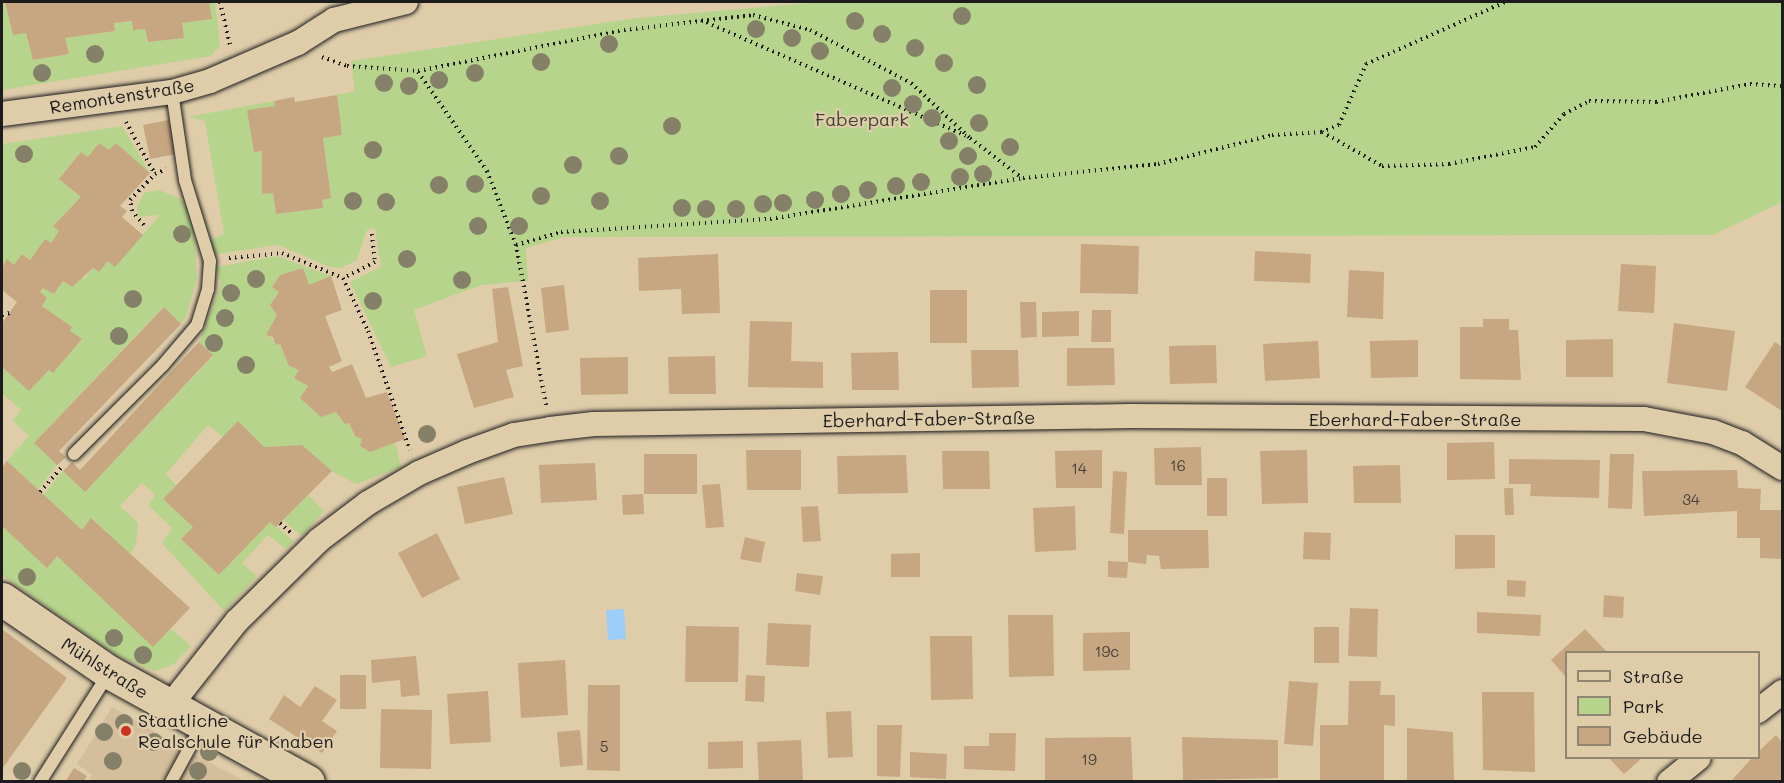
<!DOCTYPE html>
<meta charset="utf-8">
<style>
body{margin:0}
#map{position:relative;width:1784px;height:783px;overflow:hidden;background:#dfcdaa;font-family:Mali,sans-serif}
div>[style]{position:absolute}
.built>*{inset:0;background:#d4be9b}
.green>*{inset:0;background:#b7d48c}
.water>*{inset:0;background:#9dcdf9}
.building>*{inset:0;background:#c7a682}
.path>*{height:4px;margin-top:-2px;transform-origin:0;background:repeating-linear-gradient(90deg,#1c1c1c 0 1.5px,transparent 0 6px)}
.roads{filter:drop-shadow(0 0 2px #1c1c1c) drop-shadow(0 0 2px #1c1c1c)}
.lane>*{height:12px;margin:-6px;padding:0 6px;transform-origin:6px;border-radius:6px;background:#dfcdaa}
.street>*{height:24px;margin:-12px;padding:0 12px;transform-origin:12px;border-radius:12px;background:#dfcdaa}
.secondary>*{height:33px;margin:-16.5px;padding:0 16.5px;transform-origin:16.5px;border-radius:16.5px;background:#dfcdaa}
.trees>*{width:18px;height:18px;margin:-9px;border-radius:50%;background:#858068}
.dots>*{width:16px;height:16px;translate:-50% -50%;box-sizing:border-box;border:3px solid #dfcdaa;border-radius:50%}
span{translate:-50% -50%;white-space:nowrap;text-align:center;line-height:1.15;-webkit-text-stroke:4.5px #dfcdaa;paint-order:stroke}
.number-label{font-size:15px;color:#473e36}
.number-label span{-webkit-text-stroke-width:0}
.street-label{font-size:18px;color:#1c1c1c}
.park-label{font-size:18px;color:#3b4132}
.poi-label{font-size:18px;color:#1c1c1c}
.left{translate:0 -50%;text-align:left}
.frame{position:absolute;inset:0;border:3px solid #1c1c1c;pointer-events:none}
.legend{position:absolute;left:1565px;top:651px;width:195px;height:108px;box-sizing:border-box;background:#dfcdaa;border:2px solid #918671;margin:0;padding:8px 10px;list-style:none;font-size:18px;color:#1c1c1c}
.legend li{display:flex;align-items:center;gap:12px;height:30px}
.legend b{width:30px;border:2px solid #918671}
</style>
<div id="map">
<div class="built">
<i style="clip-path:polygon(112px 707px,197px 756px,245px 781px,88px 781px,92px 775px,77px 764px)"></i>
</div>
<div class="green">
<i style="clip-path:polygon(2px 2px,5px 2px,13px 35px,26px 33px,33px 60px,69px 54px,65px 38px,115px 31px,114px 23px,132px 21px,133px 30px,145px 29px,148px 42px,184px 38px,182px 23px,211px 19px,209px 2px,215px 2px,220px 46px,211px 56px,2px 90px)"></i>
<i style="clip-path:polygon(821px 2px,1782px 2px,1782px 202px,1713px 235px,564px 237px,526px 248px,528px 281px,481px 285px,414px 310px,427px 356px,391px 367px,350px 282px,381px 267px,375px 228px,367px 230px,357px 260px,341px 268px,330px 267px,278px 245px,216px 254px,210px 240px,224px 234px,205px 121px,187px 117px,274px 101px,275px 106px,248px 110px,254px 152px,262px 151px,262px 194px,273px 193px,276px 214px,323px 208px,322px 200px,331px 198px,323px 138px,342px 135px,337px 95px,355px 91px,351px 61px,636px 18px)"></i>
<i style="clip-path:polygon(122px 126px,150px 173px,109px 150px,88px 157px,81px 152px,59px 179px,81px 197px,53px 226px,59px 231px,51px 243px,45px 239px,30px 260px,22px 254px,14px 265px,7px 260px,2px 268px,2px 144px)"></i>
<i style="clip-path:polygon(159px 190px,181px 199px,193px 222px,197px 278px,186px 316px,181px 324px,163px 307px,35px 442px,57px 465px,38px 490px,7px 461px,29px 436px,13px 421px,21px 410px,2px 393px,2px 367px,29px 390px,49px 370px,53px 372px,82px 340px,70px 331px,72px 327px,42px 306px,47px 298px,40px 292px,43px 288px,54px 294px,63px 281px,72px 287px,80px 276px,84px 279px,93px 268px,99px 272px,108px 261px,115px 266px,160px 215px,138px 217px,137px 207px,144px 193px)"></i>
<i style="clip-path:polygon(277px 256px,331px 276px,309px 285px,303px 268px,280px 275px,272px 287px,279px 292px,270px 305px,277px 315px,267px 335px,280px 344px,289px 366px,299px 370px,295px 378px,308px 386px,301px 398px,321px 417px,336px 412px,345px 424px,349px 423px,355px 436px,362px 439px,360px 446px,395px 442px,401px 467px,356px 484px,332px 471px,302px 445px,264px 447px,238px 421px,223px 437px,208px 425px,166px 474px,176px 485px,163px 499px,193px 527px,181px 539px,219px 575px,270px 522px,294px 541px,286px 549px,268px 535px,242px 563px,257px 576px,224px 611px,162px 543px,172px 528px,148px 505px,155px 495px,142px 483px,120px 506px,138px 523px,136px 544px,130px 554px,92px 518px,82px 530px,43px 495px,63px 471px,85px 492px,213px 356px,199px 342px,221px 284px,216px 267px)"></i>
<i style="clip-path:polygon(308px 495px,324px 511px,302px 536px,283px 520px)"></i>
<i style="clip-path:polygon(2px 526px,47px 567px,57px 556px,153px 646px,171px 629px,191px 646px,174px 664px,155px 671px,116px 655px,2px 575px)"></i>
</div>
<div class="water">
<i style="clip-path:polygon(624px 609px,626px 639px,608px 640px,606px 610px)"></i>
</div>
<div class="building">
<i style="clip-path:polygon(5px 2px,209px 2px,212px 19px,182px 23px,184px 38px,148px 42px,145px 29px,133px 30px,132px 21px,114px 23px,115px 31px,65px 38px,69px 54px,33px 60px,26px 33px,13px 35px)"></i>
<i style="clip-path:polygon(337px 95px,342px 135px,323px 138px,331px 198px,322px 200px,323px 208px,276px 214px,273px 193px,262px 194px,262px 151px,254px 152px,247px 110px,275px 106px,274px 101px,294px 97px,295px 102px)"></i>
<i style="clip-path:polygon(169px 120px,176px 154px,150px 159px,143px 125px)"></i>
<i style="clip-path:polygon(99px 143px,109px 150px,116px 143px,150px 173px,120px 206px,127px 211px,122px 217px,143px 235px,115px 267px,108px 261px,99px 272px,93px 268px,72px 287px,63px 281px,54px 294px,43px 288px,40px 292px,47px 298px,42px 306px,72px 327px,70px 331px,82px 339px,53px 373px,49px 370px,29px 391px,2px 367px,2px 323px,17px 302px,2px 290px,2px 268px,7px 259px,14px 265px,22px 254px,30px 260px,45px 239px,51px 243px,59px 231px,53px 226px,81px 197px,59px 179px,81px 152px,88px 157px)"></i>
<i style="clip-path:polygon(1081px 244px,1139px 246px,1138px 294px,1080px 293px)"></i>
<i style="clip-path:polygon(1255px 251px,1311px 254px,1310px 283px,1254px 281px)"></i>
<i style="clip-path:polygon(718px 254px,720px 313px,682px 314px,681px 289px,639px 291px,638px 258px)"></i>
<i style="clip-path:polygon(1621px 264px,1656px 266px,1654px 313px,1618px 311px)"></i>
<i style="clip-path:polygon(303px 268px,309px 285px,331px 276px,342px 310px,325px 316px,342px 361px,329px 367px,332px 372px,352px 364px,366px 398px,387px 392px,405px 439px,370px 452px,360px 446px,362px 439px,355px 436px,349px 423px,345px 424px,336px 412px,321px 417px,300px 398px,308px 386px,294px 378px,299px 370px,289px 366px,280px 344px,276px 345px,273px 337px,266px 335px,277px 315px,270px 305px,279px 292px,272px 287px,280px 275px)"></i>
<i style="clip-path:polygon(1349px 270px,1384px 272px,1383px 319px,1347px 317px)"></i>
<i style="clip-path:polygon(564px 285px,569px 330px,546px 333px,541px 288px)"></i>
<i style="clip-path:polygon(508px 287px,523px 366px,506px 370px,514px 397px,474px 408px,457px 354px,498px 342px,492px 289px)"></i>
<i style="clip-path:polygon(930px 290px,967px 290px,967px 343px,930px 343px)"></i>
<i style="clip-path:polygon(1020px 302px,1036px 302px,1037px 337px,1021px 338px)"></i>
<i style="clip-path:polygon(164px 307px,181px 324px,59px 451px,66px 457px,57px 465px,34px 443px)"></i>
<i style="clip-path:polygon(1092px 310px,1111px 310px,1111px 342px,1091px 342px)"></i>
<i style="clip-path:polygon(1079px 311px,1079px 336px,1042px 337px,1042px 312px)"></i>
<i style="clip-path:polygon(1483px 319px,1509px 319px,1509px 330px,1518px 330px,1521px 380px,1460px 379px,1460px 327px,1483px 327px)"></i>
<i style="clip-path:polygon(750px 321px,792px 322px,791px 361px,823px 362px,823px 388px,748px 387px)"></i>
<i style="clip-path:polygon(1674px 323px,1735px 331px,1727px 391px,1667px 383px)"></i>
<i style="clip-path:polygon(1613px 339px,1613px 377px,1566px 377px,1566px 340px)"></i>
<i style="clip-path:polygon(1418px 340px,1418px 377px,1371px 378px,1370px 341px)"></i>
<i style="clip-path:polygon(1318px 341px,1320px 378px,1265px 381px,1263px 344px)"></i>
<i style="clip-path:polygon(199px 342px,213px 355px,85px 492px,63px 471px,72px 462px,80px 470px)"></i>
<i style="clip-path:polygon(1775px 342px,1782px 347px,1782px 411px,1745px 387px)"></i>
<i style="clip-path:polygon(1216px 345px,1217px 383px,1170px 384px,1169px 346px)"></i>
<i style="clip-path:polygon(1067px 348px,1114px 348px,1115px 385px,1067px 386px)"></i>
<i style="clip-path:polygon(971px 350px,1018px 350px,1019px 387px,972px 388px)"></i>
<i style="clip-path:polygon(898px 352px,899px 390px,852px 390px,851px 353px)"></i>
<i style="clip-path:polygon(715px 356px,716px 394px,669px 394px,668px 357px)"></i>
<i style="clip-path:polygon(628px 357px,628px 394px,581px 395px,580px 358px)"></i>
<i style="clip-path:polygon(238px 421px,264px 447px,302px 445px,332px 471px,276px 527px,270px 522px,219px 575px,181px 539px,193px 527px,163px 499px)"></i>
<i style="clip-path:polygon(1494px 442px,1495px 479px,1447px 480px,1447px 443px)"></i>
<i style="clip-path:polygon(1201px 447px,1202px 485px,1155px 485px,1154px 448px)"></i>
<i style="clip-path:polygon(746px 450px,801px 450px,801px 490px,747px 490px)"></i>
<i style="clip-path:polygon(1102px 450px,1102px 488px,1056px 488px,1055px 451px)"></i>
<i style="clip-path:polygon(1307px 450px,1308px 503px,1262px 504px,1260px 451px)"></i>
<i style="clip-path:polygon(942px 451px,989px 451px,990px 489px,943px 489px)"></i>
<i style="clip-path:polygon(644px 454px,697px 454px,697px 494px,644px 494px)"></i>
<i style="clip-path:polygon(1610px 454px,1634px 454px,1632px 509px,1608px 508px)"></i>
<i style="clip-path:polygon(906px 455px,908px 493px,838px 494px,837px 456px)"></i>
<i style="clip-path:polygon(1509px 459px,1600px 460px,1599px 498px,1530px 496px,1531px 484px,1509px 484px)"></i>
<i style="clip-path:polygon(7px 461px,82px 530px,91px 518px,190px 608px,153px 647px,57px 556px,47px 568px,2px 526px,2px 467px)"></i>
<i style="clip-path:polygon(595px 463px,597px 500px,541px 503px,539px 465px)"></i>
<i style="clip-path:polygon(1400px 465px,1401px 503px,1354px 503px,1353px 466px)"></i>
<i style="clip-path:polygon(1737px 470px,1738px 488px,1761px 489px,1760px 510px,1782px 510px,1782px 559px,1760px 558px,1760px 538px,1737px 538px,1737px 511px,1644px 516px,1642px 471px)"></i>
<i style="clip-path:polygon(1113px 471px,1127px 472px,1124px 534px,1110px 533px)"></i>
<i style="clip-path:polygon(504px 477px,513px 514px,465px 524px,457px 487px)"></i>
<i style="clip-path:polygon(1207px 478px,1227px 478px,1227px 516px,1207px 516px)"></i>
<i style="clip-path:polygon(720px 484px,724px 527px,706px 528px,702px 485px)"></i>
<i style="clip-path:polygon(1504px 488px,1513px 488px,1514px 515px,1505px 515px)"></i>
<i style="clip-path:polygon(643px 494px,644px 514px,623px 515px,622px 495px)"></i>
<i style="clip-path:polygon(818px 506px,821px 541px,803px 542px,801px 507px)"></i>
<i style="clip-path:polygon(1075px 506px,1076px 550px,1035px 552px,1033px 508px)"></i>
<i style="clip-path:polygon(1128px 530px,1208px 530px,1209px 568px,1161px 569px,1159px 556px,1147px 555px,1146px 564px,1128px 562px)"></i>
<i style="clip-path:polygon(1304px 532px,1331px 533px,1330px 560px,1303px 559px)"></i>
<i style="clip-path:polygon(437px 533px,460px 579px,422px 598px,398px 553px)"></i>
<i style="clip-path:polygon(1455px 535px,1495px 535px,1495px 568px,1455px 569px)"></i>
<i style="clip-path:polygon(745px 537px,765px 542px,761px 563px,740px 559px)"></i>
<i style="clip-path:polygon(920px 553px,920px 577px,891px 577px,891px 554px)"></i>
<i style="clip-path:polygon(1108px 561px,1128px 562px,1127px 578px,1108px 577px)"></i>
<i style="clip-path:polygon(797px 573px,823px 576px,820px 595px,795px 591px)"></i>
<i style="clip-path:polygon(1507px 580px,1526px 581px,1525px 597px,1507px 596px)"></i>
<i style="clip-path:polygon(1604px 595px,1624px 597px,1623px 618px,1603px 617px)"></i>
<i style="clip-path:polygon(1350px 608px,1378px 609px,1377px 657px,1348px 656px)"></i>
<i style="clip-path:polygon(1477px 612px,1541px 615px,1540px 636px,1477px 633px)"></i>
<i style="clip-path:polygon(1008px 615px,1053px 615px,1054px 676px,1009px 677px)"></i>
<i style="clip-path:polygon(768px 623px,811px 625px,809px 667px,766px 665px)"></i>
<i style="clip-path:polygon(686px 626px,739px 627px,738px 682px,685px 682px)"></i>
<i style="clip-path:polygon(1314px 627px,1339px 627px,1339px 663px,1314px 663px)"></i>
<i style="clip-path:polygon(2px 629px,67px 678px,2px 769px)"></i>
<i style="clip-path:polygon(1585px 629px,1607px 652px,1566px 652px,1566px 677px,1551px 660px)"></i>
<i style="clip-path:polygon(1130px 632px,1130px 670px,1083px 671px,1083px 633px)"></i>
<i style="clip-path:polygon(930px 636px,972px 636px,973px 699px,931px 700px)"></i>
<i style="clip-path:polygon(416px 656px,420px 695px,401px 697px,400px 680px,372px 683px,371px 660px)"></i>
<i style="clip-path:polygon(565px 660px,568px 715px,521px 718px,518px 663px)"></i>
<i style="clip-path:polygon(340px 675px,366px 675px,366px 709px,340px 709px)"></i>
<i style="clip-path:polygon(746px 675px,765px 676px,764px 702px,745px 701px)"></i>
<i style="clip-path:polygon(1289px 681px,1318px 683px,1313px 746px,1284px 744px)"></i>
<i style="clip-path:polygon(1349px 681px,1381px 681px,1380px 695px,1395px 695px,1395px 726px,1384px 725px,1384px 782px,1320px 782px,1320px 725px,1348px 725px)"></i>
<i style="clip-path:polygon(588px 685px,620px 685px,620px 771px,587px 770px)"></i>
<i style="clip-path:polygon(315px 686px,337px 700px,322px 721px,337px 731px,322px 753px,269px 719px,284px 695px,300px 707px)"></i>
<i style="clip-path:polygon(488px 691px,491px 742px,450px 744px,447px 694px)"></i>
<i style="clip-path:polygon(1482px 692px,1534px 692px,1535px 772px,1483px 770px)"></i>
<i style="clip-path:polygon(381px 709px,432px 710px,431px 769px,380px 768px)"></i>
<i style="clip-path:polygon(851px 711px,853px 757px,828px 758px,826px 712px)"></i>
<i style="clip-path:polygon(877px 725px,902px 725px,900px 777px,877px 776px)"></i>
<i style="clip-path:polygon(1407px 728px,1453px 732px,1454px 782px,1407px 782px)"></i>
<i style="clip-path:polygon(580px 730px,583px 765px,560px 767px,557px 732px)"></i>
<i style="clip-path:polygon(989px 733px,1016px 733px,1015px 771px,964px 769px,964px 746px,989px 746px)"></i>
<i style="clip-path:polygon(1776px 735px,1782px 742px,1782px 782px,1730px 782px,1752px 758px,1758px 758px,1758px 752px)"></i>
<i style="clip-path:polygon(1131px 737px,1133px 782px,1045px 782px,1045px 738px)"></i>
<i style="clip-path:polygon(1182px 737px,1278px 740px,1278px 778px,1183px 780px)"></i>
<i style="clip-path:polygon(801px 740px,803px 781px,759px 782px,757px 742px)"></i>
<i style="clip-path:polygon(743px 741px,743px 768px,708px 769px,708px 742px)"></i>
<i style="clip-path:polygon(910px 752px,947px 754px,946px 779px,910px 777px)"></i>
<i style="clip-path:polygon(1609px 758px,1642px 758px,1624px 774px)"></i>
<i style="clip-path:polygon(74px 768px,87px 776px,83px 782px,65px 782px)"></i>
</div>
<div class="path">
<i style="left:220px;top:2px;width:44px;rotate:76.9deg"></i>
<i style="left:701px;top:20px;width:289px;rotate:23.6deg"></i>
<i style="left:322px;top:57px;width:27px;rotate:20deg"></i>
<i style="left:347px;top:66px;width:71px;rotate:4deg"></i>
<i style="left:418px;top:71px;width:210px;rotate:-11.3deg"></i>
<i style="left:624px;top:30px;width:130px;rotate:-6.6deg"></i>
<i style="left:753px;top:15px;width:59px;rotate:14.7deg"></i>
<i style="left:810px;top:30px;width:114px;rotate:27.7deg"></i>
<i style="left:911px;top:83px;width:81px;rotate:43deg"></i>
<i style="left:970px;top:138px;width:66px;rotate:37.6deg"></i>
<i style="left:418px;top:72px;width:121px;rotate:55.1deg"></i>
<i style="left:487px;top:171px;width:79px;rotate:68.6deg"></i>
<i style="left:126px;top:122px;width:60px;rotate:60.9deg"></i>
<i style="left:1322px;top:132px;width:69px;rotate:29.5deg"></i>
<i style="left:1382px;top:166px;width:67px;rotate:-1.7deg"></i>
<i style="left:1449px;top:164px;width:88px;rotate:-11.2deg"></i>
<i style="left:1535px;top:147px;width:44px;rotate:-48.7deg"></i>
<i style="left:1564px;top:114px;width:28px;rotate:-27deg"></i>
<i style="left:1589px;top:101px;width:67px;rotate:0.9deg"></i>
<i style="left:1656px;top:102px;width:96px;rotate:-10.8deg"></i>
<i style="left:1750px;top:84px;width:32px;rotate:4deg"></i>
<i style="left:144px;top:225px;width:18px;rotate:-131deg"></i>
<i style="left:132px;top:211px;width:11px;rotate:-100deg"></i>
<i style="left:130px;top:200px;width:36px;rotate:-46deg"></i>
<i style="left:155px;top:174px;width:12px;rotate:-24deg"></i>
<i style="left:372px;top:234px;width:28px;rotate:84deg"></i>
<i style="left:375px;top:262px;width:36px;rotate:153deg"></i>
<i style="left:343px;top:278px;width:59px;rotate:64.7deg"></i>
<i style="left:368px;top:331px;width:126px;rotate:70.6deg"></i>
<i style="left:229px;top:258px;width:53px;rotate:-5.4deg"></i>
<i style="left:282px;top:253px;width:66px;rotate:22.3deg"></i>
<i style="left:2px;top:315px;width:8px;rotate:-14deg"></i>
<i style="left:546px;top:405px;width:163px;rotate:-100.6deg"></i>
<i style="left:516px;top:245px;width:47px;rotate:-16.1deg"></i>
<i style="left:561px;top:232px;width:209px;rotate:-3.6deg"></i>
<i style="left:770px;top:219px;width:256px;rotate:-9.2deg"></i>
<i style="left:1023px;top:178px;width:136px;rotate:-5.9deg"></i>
<i style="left:1158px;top:164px;width:118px;rotate:-14.3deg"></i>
<i style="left:1272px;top:135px;width:49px;rotate:-3.5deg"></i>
<i style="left:1321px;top:132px;width:19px;rotate:-21deg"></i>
<i style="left:1339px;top:125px;width:67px;rotate:-66.1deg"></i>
<i style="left:1366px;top:64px;width:152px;rotate:-24deg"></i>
<i style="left:40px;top:492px;width:32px;rotate:-49deg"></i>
<i style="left:280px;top:523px;width:15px;rotate:42deg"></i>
</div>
<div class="roads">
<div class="lane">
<i style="left:74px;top:454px;width:126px;rotate:-45deg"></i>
<i style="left:163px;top:365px;width:52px;rotate:-49.6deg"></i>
<i style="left:197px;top:325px;width:38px;rotate:-73deg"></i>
<i style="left:208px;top:289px;width:28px;rotate:-86deg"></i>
<i style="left:210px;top:261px;width:85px;rotate:-107.2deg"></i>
<i style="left:185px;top:180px;width:89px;rotate:-98.4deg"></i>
<i style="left:40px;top:782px;width:129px;rotate:-57.7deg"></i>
<i style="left:171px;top:782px;width:65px;rotate:-61.5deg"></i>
</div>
<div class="street">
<i style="left:2px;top:114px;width:171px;rotate:-7.4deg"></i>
<i style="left:172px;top:92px;width:40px;rotate:-16deg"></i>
<i style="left:210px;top:81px;width:96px;rotate:-23.4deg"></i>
<i style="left:298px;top:43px;width:43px;rotate:-32.6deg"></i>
<i style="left:334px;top:20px;width:74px;rotate:-14deg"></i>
<i style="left:169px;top:707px;width:110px;rotate:-51.7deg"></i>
<i style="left:237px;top:621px;width:115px;rotate:-44.6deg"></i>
<i style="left:319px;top:540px;width:61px;rotate:-37.1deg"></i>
<i style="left:368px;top:503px;width:59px;rotate:-30.5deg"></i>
<i style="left:419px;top:473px;width:52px;rotate:-23.6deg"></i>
<i style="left:467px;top:452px;width:50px;rotate:-19.9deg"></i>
<i style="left:514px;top:435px;width:36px;rotate:-9deg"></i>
<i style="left:550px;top:429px;width:44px;rotate:-6.5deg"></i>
<i style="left:594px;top:424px;width:537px;rotate:-0.85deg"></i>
<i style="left:1131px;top:416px;width:513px;rotate:0.34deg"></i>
<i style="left:1644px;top:419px;width:70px;rotate:10.7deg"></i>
<i style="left:1713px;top:432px;width:31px;rotate:21deg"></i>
<i style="left:1742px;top:443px;width:47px;rotate:32deg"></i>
<i style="left:1758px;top:711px;width:31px;rotate:-38deg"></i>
<i style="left:1669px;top:782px;width:38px;rotate:-39deg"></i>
</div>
<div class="secondary">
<i style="left:2px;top:599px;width:130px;rotate:34.3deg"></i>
<i style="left:109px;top:672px;width:227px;rotate:28.9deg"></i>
</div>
</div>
<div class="trees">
<i style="left:962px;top:16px"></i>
<i style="left:855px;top:21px"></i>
<i style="left:756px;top:29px"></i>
<i style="left:882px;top:34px"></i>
<i style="left:792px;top:38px"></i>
<i style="left:609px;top:44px"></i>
<i style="left:915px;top:48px"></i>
<i style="left:820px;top:51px"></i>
<i style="left:95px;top:54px"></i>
<i style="left:541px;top:62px"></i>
<i style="left:944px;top:63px"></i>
<i style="left:42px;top:73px"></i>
<i style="left:475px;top:73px"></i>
<i style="left:439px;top:80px"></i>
<i style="left:384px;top:83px"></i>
<i style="left:977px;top:85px"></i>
<i style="left:409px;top:86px"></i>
<i style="left:892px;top:88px"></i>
<i style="left:913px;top:104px"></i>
<i style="left:932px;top:118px"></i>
<i style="left:979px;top:123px"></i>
<i style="left:672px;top:126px"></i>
<i style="left:949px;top:141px"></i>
<i style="left:1010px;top:147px"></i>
<i style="left:373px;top:150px"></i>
<i style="left:24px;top:154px"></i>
<i style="left:619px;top:156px"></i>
<i style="left:968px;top:156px"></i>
<i style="left:573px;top:165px"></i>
<i style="left:983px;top:174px"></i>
<i style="left:960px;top:177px"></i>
<i style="left:921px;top:182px"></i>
<i style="left:475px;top:184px"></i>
<i style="left:439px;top:185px"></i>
<i style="left:896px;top:186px"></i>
<i style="left:868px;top:190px"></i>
<i style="left:841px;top:194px"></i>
<i style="left:541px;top:196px"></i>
<i style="left:815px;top:200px"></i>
<i style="left:353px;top:201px"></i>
<i style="left:600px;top:201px"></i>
<i style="left:386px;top:202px"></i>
<i style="left:783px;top:203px"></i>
<i style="left:763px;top:204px"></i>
<i style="left:682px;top:208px"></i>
<i style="left:706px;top:209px"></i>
<i style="left:736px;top:209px"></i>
<i style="left:478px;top:226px"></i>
<i style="left:519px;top:226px"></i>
<i style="left:182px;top:234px"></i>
<i style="left:407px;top:259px"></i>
<i style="left:256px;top:279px"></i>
<i style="left:462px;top:280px"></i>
<i style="left:231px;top:293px"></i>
<i style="left:133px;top:299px"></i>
<i style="left:373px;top:301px"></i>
<i style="left:225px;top:318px"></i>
<i style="left:119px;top:336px"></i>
<i style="left:214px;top:343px"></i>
<i style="left:246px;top:365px"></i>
<i style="left:427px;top:434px"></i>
<i style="left:27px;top:577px"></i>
<i style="left:114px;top:638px"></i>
<i style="left:143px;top:655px"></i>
<i style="left:124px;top:723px"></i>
<i style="left:104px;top:732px"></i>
<i style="left:154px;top:742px"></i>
<i style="left:209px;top:752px"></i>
<i style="left:113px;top:761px"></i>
<i style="left:22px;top:771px"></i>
<i style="left:198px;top:771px"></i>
</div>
<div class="dots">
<i style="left:126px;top:731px;background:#c8321e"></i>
</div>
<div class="number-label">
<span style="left:1178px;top:466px">16</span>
<span style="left:1079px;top:469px">14</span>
<span style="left:1691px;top:500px">34</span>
<span style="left:1107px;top:652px">19c</span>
<span style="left:604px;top:747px">5</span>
<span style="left:1089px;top:760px">19</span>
</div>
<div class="street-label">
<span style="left:122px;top:96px;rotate:-9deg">Remontenstraße</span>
<span style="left:929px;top:419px;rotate:-1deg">Eberhard-Faber-Straße</span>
<span style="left:1415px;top:419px">Eberhard-Faber-Straße</span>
<span style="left:105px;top:668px;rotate:32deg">Mühlstraße</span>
</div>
<div class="park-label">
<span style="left:862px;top:119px">Faberpark</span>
</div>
<div class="poi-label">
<span class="left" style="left:138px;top:731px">Staatliche<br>Realschule für Knaben</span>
</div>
<div class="frame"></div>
<ul class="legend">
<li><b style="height:8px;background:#dfcdaa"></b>Straße</li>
<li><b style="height:16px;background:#b7d48c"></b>Park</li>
<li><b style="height:16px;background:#c7a682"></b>Gebäude</li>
</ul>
</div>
